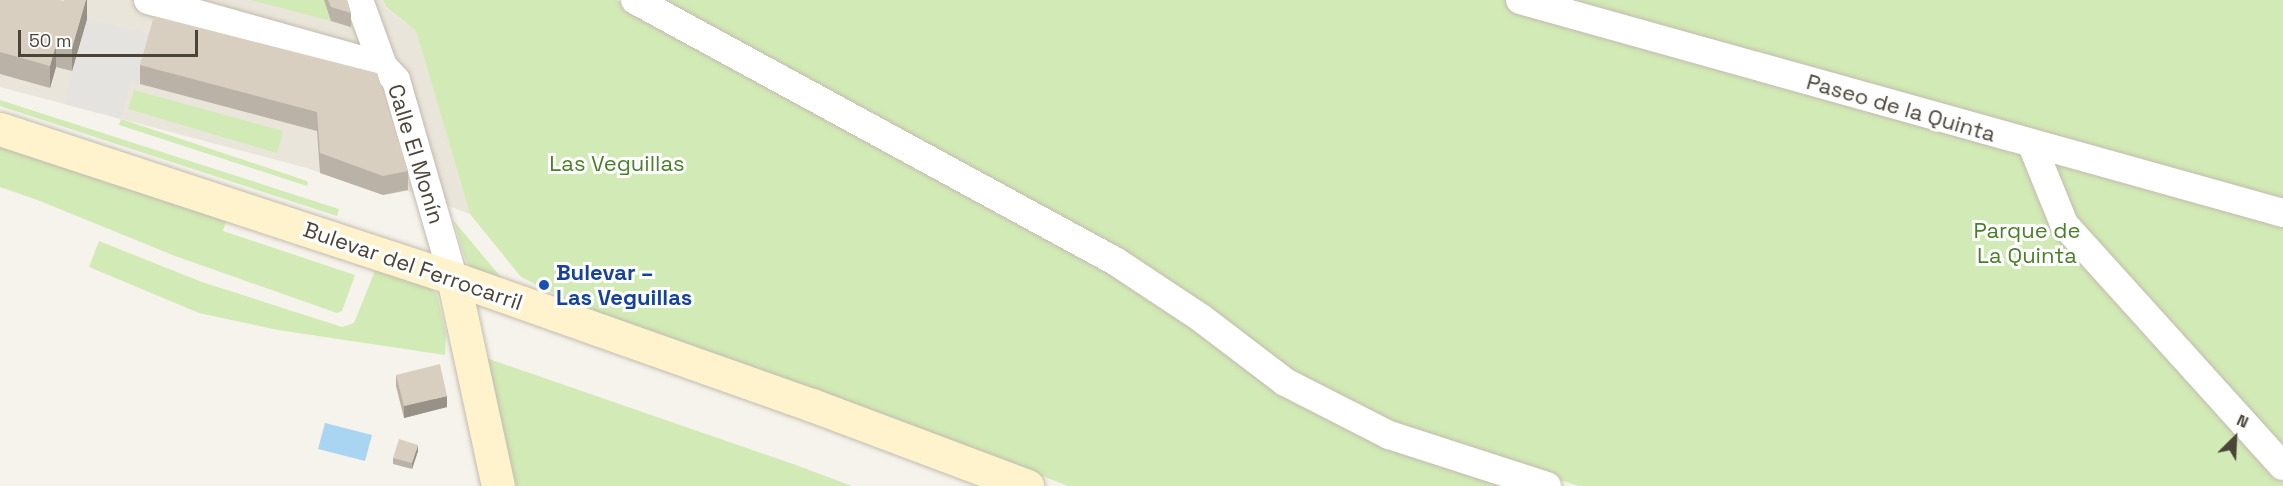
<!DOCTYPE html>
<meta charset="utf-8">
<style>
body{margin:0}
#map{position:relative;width:2283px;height:486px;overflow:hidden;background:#f6f3ec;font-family:"Space Grotesk",sans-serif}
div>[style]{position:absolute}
.residential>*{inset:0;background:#eae5da}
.green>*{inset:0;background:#d2eab5}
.parking>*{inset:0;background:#e5e3e0}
.water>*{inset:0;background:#a9d4f2}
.roads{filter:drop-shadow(0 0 2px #c2bbae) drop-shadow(0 0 2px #c2bbae)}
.street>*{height:28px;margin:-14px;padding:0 14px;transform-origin:14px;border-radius:14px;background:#fff}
.secondary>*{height:33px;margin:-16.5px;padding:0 16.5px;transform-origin:16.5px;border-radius:16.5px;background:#fff3cd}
.wall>*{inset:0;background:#bab2a6}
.shaded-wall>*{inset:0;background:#979187}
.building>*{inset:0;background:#d8cfc1}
.dots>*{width:16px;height:16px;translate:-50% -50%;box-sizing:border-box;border:3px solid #fff;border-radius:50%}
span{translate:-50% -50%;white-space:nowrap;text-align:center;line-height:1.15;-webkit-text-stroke:6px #fff;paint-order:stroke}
.street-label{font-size:22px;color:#4b4439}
.park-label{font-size:22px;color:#4a7f2a}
.transit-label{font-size:22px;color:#164399;font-weight:700}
.left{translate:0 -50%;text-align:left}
.north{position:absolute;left:2205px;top:408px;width:60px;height:60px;-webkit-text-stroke:4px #fff;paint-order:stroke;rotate:24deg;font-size:16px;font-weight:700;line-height:24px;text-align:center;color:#4b4439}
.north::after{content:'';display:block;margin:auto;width:21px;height:27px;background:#4b4439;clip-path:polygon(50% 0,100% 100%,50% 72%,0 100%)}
.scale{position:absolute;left:18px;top:30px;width:180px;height:27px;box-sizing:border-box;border:3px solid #4b4439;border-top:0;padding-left:8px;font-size:18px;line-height:21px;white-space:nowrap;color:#4b4439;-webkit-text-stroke:4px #fff;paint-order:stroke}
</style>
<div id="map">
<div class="residential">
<i style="clip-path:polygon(0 0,383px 0,386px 8px,416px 31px,470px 214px,408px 191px,383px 195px,307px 168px,0 87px)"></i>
</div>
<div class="green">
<i style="clip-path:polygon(251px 0,344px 0,353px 28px,331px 21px)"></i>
<i style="clip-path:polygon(383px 0,617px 0,1111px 270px,1196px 326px,1512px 486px,1068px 486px,942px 437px,598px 315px,521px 277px,470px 214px,416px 31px,386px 7px)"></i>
<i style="clip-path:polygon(651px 0,2283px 0,2283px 486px,1579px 486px,1393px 426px,1290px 374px)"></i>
<i style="clip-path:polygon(134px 90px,283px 131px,277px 153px,128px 109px)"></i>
<i style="clip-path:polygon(0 100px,339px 209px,337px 216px,0 106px)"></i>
<i style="clip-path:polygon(121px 119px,307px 181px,308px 183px,307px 186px,119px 125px)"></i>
<i style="clip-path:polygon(0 144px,228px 216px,223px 231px,355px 275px,342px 311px,337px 313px,175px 256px,40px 201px,0 187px)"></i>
<i style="clip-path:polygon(454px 221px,504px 281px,470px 267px,465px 259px)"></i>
<i style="clip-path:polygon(99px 241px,202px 282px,342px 327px,354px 323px,377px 266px,429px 286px,437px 295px,446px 334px,445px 355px,278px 330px,199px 313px,89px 267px)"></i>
<i style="clip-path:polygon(486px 358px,796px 465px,852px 486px,516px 486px)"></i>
</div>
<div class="parking">
<i style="clip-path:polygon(87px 19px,154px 35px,140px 84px,131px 82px,121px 119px,64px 104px)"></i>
</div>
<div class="water">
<i style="clip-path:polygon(325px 423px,372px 435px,365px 461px,318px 449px)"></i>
</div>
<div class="roads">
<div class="street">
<i style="left:148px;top:0;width:244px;rotate:15.7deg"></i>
<i style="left:359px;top:0;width:70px;rotate:70deg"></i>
<i style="left:383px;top:66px;width:19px;rotate:47deg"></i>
<i style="left:396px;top:80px;width:206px;rotate:73.9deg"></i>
<i style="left:635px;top:0;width:546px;rotate:28.54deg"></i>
<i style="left:1115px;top:261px;width:103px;rotate:33.5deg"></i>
<i style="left:1201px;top:318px;width:106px;rotate:37.3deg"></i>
<i style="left:1285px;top:382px;width:117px;rotate:27deg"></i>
<i style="left:1389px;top:435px;width:166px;rotate:17.9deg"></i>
<i style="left:1520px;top:0;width:792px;rotate:15.6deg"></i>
<i style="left:2032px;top:145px;width:85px;rotate:67.9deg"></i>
<i style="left:2064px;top:224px;width:326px;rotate:47.9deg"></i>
</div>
<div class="secondary">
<i style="left:0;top:129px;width:477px;rotate:18.2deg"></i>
<i style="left:453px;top:278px;width:381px;rotate:19.5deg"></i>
<i style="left:812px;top:405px;width:230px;rotate:20.6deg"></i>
<i style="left:453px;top:278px;width:213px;rotate:77.8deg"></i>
</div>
</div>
<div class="wall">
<i style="clip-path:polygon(0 0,64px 1px,87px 0,87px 19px,72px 71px,56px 67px,50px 88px,0 74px)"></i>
<i style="clip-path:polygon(324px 0,347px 0,351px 13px,351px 27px,331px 21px)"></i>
<i style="clip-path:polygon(140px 65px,377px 73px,408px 171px,408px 190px,383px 195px,320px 173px,317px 131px,140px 84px)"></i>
<i style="clip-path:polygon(396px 375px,447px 407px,404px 418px,396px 386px)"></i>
<i style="clip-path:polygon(418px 451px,412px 469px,393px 464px,393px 458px)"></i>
</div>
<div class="shaded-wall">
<i style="clip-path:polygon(86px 0,87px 0,87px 19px,72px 71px,72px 48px)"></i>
<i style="clip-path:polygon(56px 45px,56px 67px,50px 88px,50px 66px)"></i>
<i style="clip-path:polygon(447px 396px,447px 407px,404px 418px,404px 406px)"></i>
<i style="clip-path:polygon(418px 445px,418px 451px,412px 469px,412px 463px)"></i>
</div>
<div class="building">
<i style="clip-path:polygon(0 0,59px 0,64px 1px,64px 0,86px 0,72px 48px,56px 45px,50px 66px,0 52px)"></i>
<i style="clip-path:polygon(328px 0,347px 0,351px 13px,331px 7px)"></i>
<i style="clip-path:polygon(154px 16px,377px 73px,408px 171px,383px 176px,320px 153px,317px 112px,140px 65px)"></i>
<i style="clip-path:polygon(440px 364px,447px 396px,404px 406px,396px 375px)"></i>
<i style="clip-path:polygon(399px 439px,418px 445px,412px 463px,393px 458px)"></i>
</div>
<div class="dots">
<i style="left:544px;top:285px;background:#1a4fb4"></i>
</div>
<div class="street-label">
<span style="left:1901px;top:108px;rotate:16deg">Paseo de la Quinta</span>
<span style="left:416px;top:154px;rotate:73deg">Calle El Monín</span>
<span style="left:413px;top:266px;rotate:19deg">Bulevar del Ferrocarril</span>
</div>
<div class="park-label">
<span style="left:617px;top:164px">Las Veguillas</span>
<span style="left:2027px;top:243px">Parque de<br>La Quinta</span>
</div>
<div class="transit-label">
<span class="left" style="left:556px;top:285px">Bulevar –<br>Las Veguillas</span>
</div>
<div class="north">N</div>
<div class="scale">50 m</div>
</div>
